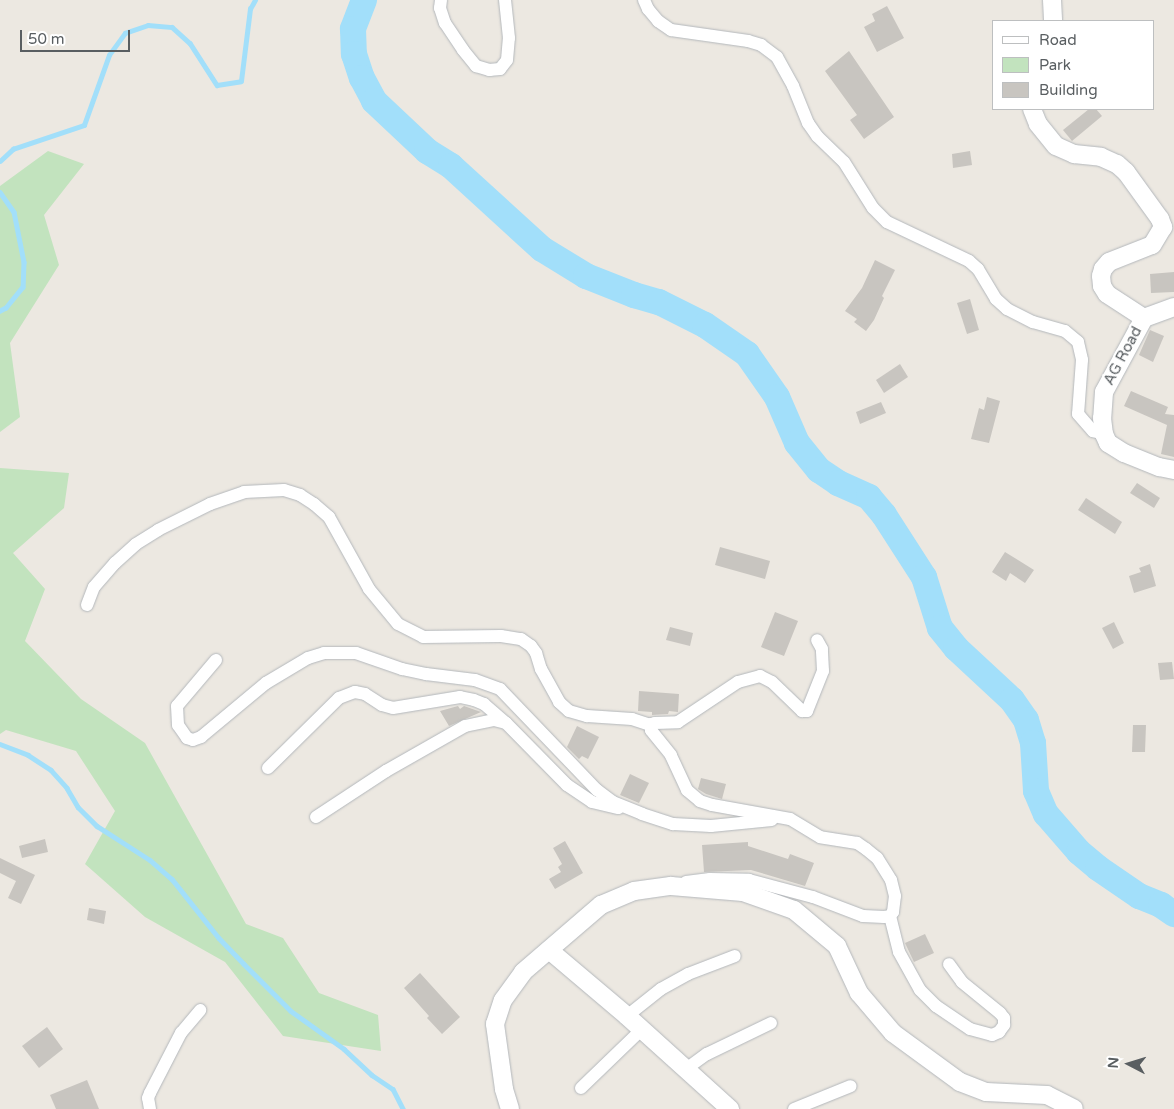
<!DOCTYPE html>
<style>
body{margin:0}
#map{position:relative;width:1174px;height:1109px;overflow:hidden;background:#ece8e1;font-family:"Varela Round",sans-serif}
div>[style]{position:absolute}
.green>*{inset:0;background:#c2e3be}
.stream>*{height:4.5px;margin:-2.25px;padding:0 2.25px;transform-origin:2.25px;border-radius:2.25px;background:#a2dffa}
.river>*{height:26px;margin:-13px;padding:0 13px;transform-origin:13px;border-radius:13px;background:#a2dffa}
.building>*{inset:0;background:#c8c5c0}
.roads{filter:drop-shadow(0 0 1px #b3b7bb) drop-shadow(0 0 1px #b3b7bb)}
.street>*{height:12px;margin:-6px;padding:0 6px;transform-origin:6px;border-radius:6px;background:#fff}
.secondary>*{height:18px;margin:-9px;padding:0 9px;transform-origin:9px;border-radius:9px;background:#fff}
span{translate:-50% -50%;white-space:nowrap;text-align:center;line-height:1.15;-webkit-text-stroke:4.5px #fff;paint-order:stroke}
.street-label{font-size:15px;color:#595e61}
.legend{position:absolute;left:992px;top:20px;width:162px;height:90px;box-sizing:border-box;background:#fff;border:1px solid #bdbfc0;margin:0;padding:6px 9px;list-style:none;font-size:15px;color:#595e61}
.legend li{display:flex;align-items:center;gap:10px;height:25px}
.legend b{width:25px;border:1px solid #bdbfc0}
.north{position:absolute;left:1104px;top:1039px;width:50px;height:50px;-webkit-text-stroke:4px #fff;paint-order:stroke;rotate:275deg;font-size:14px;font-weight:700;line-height:20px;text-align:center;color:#595e61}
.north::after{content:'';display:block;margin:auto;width:18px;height:22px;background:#595e61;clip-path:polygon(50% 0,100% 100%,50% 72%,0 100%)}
.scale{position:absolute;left:20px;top:30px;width:110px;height:22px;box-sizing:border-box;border:2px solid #595e61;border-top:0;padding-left:6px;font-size:15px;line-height:18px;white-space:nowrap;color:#595e61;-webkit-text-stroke:4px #fff;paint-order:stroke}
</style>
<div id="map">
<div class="green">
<i style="clip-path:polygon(48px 151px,84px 164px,44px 215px,59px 265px,10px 343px,20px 417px,0 432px,0 186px)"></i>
<i style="clip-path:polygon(0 468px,69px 473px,64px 508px,13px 553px,45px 589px,25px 641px,81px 699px,145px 743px,246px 924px,283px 938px,319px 993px,378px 1015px,381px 1051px,283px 1036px,225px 962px,145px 917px,85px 864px,115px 811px,76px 751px,6px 730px,0 734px)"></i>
</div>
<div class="stream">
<i style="left:0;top:161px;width:18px;rotate:-43deg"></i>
<i style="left:13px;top:149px;width:75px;rotate:-18.7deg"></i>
<i style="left:84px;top:125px;width:74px;rotate:-70.3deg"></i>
<i style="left:109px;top:55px;width:27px;rotate:-54deg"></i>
<i style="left:125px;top:33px;width:24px;rotate:-19deg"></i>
<i style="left:148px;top:25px;width:24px;rotate:5deg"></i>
<i style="left:172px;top:27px;width:24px;rotate:42deg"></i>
<i style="left:190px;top:43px;width:50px;rotate:57.3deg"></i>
<i style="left:217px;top:85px;width:24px;rotate:-9deg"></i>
<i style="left:241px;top:81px;width:73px;rotate:-82.9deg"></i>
<i style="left:250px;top:9px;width:10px;rotate:-61deg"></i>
<i style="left:0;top:192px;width:24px;rotate:55deg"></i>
<i style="left:14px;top:212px;width:51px;rotate:78.7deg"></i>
<i style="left:24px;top:262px;width:25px;rotate:92deg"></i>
<i style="left:23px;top:287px;width:27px;rotate:129deg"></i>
<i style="left:6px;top:308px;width:7px;rotate:153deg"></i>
<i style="left:0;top:744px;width:30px;rotate:21deg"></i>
<i style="left:28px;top:755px;width:27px;rotate:33deg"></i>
<i style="left:51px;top:770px;width:24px;rotate:48deg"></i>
<i style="left:67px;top:788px;width:22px;rotate:60deg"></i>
<i style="left:78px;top:807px;width:27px;rotate:45deg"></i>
<i style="left:97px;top:826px;width:63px;rotate:32.7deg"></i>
<i style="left:150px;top:860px;width:29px;rotate:41deg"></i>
<i style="left:172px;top:879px;width:75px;rotate:51.5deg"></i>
<i style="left:219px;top:938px;width:36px;rotate:46deg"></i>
<i style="left:244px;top:964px;width:66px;rotate:45deg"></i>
<i style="left:291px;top:1011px;width:65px;rotate:35.6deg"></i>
<i style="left:344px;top:1049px;width:38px;rotate:43deg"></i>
<i style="left:372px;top:1075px;width:25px;rotate:34deg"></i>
<i style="left:393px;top:1089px;width:22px;rotate:63deg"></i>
</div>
<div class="river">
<i style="left:364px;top:0;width:31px;rotate:111deg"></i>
<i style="left:353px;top:29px;width:25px;rotate:88deg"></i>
<i style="left:354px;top:54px;width:25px;rotate:72deg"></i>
<i style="left:362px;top:78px;width:26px;rotate:62deg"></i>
<i style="left:374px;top:101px;width:73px;rotate:43.3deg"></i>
<i style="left:427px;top:151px;width:28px;rotate:32deg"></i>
<i style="left:451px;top:166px;width:123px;rotate:42.4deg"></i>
<i style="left:542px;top:249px;width:52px;rotate:31.5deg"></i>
<i style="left:586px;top:276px;width:52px;rotate:21.6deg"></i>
<i style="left:634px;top:295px;width:26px;rotate:16deg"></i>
<i style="left:659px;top:302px;width:51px;rotate:26.6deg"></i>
<i style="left:705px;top:325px;width:51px;rotate:34.6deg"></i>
<i style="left:747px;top:354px;width:52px;rotate:55.1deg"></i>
<i style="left:777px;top:397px;width:50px;rotate:66.5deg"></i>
<i style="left:797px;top:443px;width:35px;rotate:51deg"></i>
<i style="left:819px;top:470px;width:23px;rotate:34deg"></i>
<i style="left:838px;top:483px;width:34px;rotate:24deg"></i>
<i style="left:869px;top:497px;width:23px;rotate:50deg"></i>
<i style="left:884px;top:515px;width:74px;rotate:57.2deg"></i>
<i style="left:924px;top:577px;width:53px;rotate:72.6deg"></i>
<i style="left:940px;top:628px;width:26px;rotate:51deg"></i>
<i style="left:956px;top:648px;width:76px;rotate:42.9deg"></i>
<i style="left:1012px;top:700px;width:24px;rotate:55deg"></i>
<i style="left:1026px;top:720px;width:24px;rotate:73deg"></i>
<i style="left:1033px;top:743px;width:48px;rotate:86.4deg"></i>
<i style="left:1036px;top:791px;width:25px;rotate:67deg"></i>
<i style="left:1046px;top:814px;width:50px;rotate:49deg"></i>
<i style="left:1079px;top:852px;width:25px;rotate:40deg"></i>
<i style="left:1098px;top:868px;width:50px;rotate:34.3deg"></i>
<i style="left:1139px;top:896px;width:24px;rotate:22deg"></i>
<i style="left:1161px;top:905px;width:16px;rotate:35deg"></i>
</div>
<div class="building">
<i style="clip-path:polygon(887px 6px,904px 38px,877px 52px,864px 27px,875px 21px,872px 14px)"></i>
<i style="clip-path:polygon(849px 51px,894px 117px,864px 139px,850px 120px,857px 115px,825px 71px)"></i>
<i style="clip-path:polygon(1089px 109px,1096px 109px,1102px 116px,1072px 141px,1063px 130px)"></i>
<i style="clip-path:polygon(970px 151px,972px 165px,953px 168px,952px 154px)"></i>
<i style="clip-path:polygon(875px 260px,895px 270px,882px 296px,884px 298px,874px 320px,866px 331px,854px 322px,857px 319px,845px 311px,862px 288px)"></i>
<i style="clip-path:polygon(1174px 272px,1174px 292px,1151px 293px,1150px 274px)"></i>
<i style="clip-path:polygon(970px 299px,979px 330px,967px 334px,957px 303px)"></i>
<i style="clip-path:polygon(1150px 330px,1164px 336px,1153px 362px,1139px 355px)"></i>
<i style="clip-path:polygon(900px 364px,908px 377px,884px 393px,876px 380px)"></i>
<i style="clip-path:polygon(1131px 391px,1168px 407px,1165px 414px,1174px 415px,1174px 457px,1161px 454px,1167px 425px,1124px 406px)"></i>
<i style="clip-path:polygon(987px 397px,1000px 401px,989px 443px,971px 439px,979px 408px,984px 410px)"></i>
<i style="clip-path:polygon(881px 402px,886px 413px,860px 424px,856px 412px)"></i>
<i style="clip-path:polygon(1137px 483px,1160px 498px,1154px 508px,1130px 493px)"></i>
<i style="clip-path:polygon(1086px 498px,1122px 522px,1115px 534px,1078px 510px)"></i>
<i style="clip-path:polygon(720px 547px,770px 561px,765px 579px,715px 565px)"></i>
<i style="clip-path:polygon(1005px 552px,1034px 570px,1025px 583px,1010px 573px,1006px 581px,992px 572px)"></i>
<i style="clip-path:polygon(1150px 564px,1156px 586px,1134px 593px,1129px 576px,1141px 572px,1139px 568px)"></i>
<i style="clip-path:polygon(775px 612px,798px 621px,784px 656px,761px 647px)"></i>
<i style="clip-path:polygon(1114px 622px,1124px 643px,1113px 649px,1102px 628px)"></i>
<i style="clip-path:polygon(670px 627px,693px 633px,690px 646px,666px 640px)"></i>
<i style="clip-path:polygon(1172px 662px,1174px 679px,1160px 680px,1158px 663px)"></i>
<i style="clip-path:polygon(639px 691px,679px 694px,678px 712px,669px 711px,668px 714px,652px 715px,652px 712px,638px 711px)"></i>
<i style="clip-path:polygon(458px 706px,460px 709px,464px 706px,481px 712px,449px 726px,440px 711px)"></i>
<i style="clip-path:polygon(1133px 725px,1146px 725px,1145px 752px,1132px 752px)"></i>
<i style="clip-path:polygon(577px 726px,599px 737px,588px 759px,582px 756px,579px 759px,567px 747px)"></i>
<i style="clip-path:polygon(630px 774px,649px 783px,639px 803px,620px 795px)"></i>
<i style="clip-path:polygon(701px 778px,726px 784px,722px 799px,706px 794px,698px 789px)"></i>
<i style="clip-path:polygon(45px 839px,48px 852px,22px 858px,19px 846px)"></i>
<i style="clip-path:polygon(565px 841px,583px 873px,555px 889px,549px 879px,561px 872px,558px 867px,562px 864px,553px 848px)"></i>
<i style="clip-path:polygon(748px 842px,748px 846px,788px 859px,790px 854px,814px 863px,805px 886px,751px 870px,704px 872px,702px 845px)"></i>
<i style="clip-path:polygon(0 858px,35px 875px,21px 904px,8px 898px,16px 881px,0 873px)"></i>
<i style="clip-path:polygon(89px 908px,106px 911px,104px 924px,87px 920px)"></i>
<i style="clip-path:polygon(925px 934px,934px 953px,914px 962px,905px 943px)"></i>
<i style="clip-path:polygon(420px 973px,460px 1017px,442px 1034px,427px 1018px,429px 1016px,404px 988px)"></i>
<i style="clip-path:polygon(47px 1027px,63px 1049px,39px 1068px,22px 1046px)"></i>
<i style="clip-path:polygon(87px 1080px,99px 1109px,56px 1109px,50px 1095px)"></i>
</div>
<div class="roads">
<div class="street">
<i style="left:441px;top:0;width:8px;rotate:97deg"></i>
<i style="left:440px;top:8px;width:16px;rotate:72deg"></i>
<i style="left:445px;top:23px;width:32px;rotate:56deg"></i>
<i style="left:463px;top:50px;width:21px;rotate:51deg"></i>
<i style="left:476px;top:66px;width:14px;rotate:17deg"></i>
<i style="left:489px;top:70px;width:11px;rotate:-5deg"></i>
<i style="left:500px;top:69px;width:11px;rotate:-52deg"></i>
<i style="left:507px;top:60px;width:22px;rotate:-85deg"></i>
<i style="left:509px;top:38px;width:38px;rotate:-96deg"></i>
<i style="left:644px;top:0;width:10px;rotate:66deg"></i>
<i style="left:648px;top:9px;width:16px;rotate:50deg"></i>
<i style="left:658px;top:21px;width:16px;rotate:35deg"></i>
<i style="left:671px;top:30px;width:78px;rotate:8.1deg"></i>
<i style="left:748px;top:41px;width:14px;rotate:17deg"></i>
<i style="left:761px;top:45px;width:20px;rotate:37deg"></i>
<i style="left:777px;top:57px;width:33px;rotate:61deg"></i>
<i style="left:793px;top:86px;width:40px;rotate:68deg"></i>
<i style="left:808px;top:123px;width:16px;rotate:55deg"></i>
<i style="left:817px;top:136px;width:37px;rotate:44deg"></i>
<i style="left:844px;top:162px;width:54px;rotate:57.8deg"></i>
<i style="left:873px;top:208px;width:20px;rotate:45deg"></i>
<i style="left:887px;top:222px;width:91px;rotate:25.4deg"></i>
<i style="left:969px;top:261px;width:12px;rotate:42deg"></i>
<i style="left:978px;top:269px;width:35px;rotate:59deg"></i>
<i style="left:996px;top:299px;width:15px;rotate:42deg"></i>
<i style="left:1007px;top:309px;width:29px;rotate:27deg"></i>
<i style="left:1033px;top:322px;width:33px;rotate:16deg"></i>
<i style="left:1065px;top:331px;width:17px;rotate:40deg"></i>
<i style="left:1078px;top:342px;width:18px;rotate:77deg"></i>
<i style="left:1082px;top:360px;width:54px;rotate:94.2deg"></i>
<i style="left:1078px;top:414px;width:23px;rotate:49deg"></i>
<i style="left:1093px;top:431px;width:11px;rotate:15deg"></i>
<i style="left:87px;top:605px;width:19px;rotate:-69deg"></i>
<i style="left:94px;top:587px;width:32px;rotate:-49deg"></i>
<i style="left:115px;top:563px;width:28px;rotate:-42deg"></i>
<i style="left:136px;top:544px;width:26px;rotate:-32deg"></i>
<i style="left:158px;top:530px;width:58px;rotate:-26.6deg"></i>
<i style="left:210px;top:504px;width:36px;rotate:-19deg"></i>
<i style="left:244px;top:492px;width:40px;rotate:-2.9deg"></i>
<i style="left:284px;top:490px;width:17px;rotate:17deg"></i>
<i style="left:300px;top:495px;width:17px;rotate:33deg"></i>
<i style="left:314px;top:504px;width:20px;rotate:41deg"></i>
<i style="left:329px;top:517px;width:82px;rotate:60.9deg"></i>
<i style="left:369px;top:589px;width:45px;rotate:50.4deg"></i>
<i style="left:398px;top:624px;width:28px;rotate:27deg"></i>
<i style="left:423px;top:637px;width:78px;rotate:-0.7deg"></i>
<i style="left:501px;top:636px;width:20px;rotate:9deg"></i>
<i style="left:521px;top:639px;width:12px;rotate:35deg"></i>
<i style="left:531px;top:646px;width:9px;rotate:54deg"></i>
<i style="left:536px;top:653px;width:17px;rotate:73deg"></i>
<i style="left:541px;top:669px;width:38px;rotate:61deg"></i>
<i style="left:559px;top:702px;width:13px;rotate:42deg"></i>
<i style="left:569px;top:711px;width:19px;rotate:16deg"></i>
<i style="left:587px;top:716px;width:45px;rotate:3.8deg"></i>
<i style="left:632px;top:719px;width:20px;rotate:18deg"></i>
<i style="left:216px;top:660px;width:60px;rotate:130.3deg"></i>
<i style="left:177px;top:706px;width:19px;rotate:87deg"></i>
<i style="left:178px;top:725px;width:16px;rotate:55deg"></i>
<i style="left:187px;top:738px;width:6px;rotate:18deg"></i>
<i style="left:193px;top:740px;width:9px;rotate:-21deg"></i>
<i style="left:201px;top:737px;width:85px;rotate:-39.7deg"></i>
<i style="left:266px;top:683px;width:49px;rotate:-30.8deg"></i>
<i style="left:308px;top:658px;width:17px;rotate:-17deg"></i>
<i style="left:324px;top:653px;width:32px"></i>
<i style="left:356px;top:653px;width:49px;rotate:19.2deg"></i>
<i style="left:402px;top:669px;width:25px;rotate:12deg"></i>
<i style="left:426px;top:674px;width:49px;rotate:7deg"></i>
<i style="left:475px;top:680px;width:27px;rotate:20deg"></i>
<i style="left:500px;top:689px;width:140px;rotate:46.2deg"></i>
<i style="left:597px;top:790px;width:20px;rotate:37deg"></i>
<i style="left:613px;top:802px;width:31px;rotate:22deg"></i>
<i style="left:642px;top:814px;width:33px;rotate:18deg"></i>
<i style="left:673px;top:824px;width:38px;rotate:3deg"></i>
<i style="left:711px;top:826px;width:61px;rotate:-5.6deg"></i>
<i style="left:268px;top:768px;width:100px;rotate:-44.6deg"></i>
<i style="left:339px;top:698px;width:17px;rotate:-21deg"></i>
<i style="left:355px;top:692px;width:10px;rotate:11deg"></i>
<i style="left:365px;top:694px;width:20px;rotate:33deg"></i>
<i style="left:382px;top:705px;width:11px;rotate:15deg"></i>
<i style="left:393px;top:708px;width:68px;rotate:-9.3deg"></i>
<i style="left:460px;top:697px;width:14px;rotate:12deg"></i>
<i style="left:474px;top:700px;width:11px;rotate:22deg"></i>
<i style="left:484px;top:704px;width:29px;rotate:41deg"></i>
<i style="left:316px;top:817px;width:84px;rotate:-33.3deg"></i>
<i style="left:386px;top:771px;width:91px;rotate:-29.7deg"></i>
<i style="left:465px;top:726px;width:30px;rotate:-12deg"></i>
<i style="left:494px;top:720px;width:12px;rotate:14deg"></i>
<i style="left:506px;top:723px;width:87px;rotate:45.5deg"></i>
<i style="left:567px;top:785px;width:30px;rotate:34deg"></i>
<i style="left:592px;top:802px;width:27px;rotate:13deg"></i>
<i style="left:686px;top:882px;width:24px;rotate:-7deg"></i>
<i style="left:710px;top:879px;width:39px;rotate:1deg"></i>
<i style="left:749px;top:880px;width:66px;rotate:14.9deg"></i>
<i style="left:813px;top:897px;width:53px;rotate:20.8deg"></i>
<i style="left:863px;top:916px;width:21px;rotate:3deg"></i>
<i style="left:884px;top:917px;width:6px;rotate:-9deg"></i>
<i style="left:890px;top:916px;width:5px;rotate:-53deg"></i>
<i style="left:893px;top:912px;width:16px;rotate:-83deg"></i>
<i style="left:895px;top:896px;width:16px;rotate:-104deg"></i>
<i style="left:891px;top:880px;width:26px;rotate:-122deg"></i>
<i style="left:877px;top:858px;width:14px;rotate:-141deg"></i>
<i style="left:866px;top:849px;width:11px;rotate:-146deg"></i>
<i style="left:857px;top:843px;width:37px;rotate:-171deg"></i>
<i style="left:820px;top:837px;width:35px;rotate:-149deg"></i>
<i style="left:790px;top:819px;width:79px;rotate:-169.8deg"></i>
<i style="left:712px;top:805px;width:13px;rotate:-162deg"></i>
<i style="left:700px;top:801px;width:17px;rotate:-140deg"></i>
<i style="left:687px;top:790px;width:38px;rotate:-115deg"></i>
<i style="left:671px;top:755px;width:32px;rotate:-129deg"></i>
<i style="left:651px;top:730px;width:6px;rotate:-90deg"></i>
<i style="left:651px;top:724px;width:4px;rotate:-14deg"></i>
<i style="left:655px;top:723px;width:23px;rotate:-2deg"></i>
<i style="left:678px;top:722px;width:72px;rotate:-33.7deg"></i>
<i style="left:738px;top:682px;width:23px;rotate:-15deg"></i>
<i style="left:760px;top:676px;width:13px;rotate:27deg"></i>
<i style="left:772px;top:682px;width:42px;rotate:44deg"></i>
<i style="left:802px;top:711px;width:5px"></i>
<i style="left:807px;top:711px;width:43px;rotate:-68.2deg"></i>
<i style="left:823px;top:671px;width:22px;rotate:-93deg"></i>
<i style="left:822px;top:649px;width:10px;rotate:-119deg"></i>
<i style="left:890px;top:916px;width:37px;rotate:76deg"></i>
<i style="left:899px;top:952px;width:43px;rotate:61.1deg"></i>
<i style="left:920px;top:990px;width:23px;rotate:45deg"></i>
<i style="left:936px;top:1006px;width:41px;rotate:34.1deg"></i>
<i style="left:970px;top:1029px;width:23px;rotate:15deg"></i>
<i style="left:992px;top:1035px;width:8px;rotate:-23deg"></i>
<i style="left:999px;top:1032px;width:9px;rotate:-54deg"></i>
<i style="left:1004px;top:1025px;width:7px;rotate:-90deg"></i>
<i style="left:1004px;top:1018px;width:6px;rotate:-129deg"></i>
<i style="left:1000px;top:1013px;width:49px;rotate:-140.8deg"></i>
<i style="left:962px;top:982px;width:22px;rotate:-126deg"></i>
<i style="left:627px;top:1016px;width:43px;rotate:-38.5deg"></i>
<i style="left:661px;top:989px;width:31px;rotate:-29deg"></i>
<i style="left:688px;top:974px;width:50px;rotate:-21deg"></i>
<i style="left:686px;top:1069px;width:26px;rotate:-36deg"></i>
<i style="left:707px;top:1054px;width:71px;rotate:-25.8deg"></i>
<i style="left:581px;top:1088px;width:85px;rotate:-44deg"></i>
<i style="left:150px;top:1109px;width:11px;rotate:-100deg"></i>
<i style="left:148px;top:1098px;width:5px;rotate:-68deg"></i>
<i style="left:150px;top:1093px;width:68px;rotate:-62.7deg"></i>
<i style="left:181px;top:1033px;width:30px;rotate:-50deg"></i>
<i style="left:794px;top:1109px;width:61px;rotate:-22deg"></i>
</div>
<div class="secondary">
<i style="left:1052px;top:0;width:21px;rotate:87deg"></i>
<i style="left:1032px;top:109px;width:16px;rotate:68deg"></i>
<i style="left:1038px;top:124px;width:28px;rotate:51deg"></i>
<i style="left:1056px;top:146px;width:20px;rotate:24deg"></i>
<i style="left:1074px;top:154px;width:27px;rotate:6deg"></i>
<i style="left:1101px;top:157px;width:17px;rotate:24deg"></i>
<i style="left:1117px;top:164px;width:12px;rotate:42deg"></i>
<i style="left:1126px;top:172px;width:58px;rotate:54.1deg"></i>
<i style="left:1160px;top:219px;width:9px;rotate:69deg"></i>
<i style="left:1163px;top:227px;width:21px;rotate:121deg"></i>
<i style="left:1152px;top:245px;width:46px;rotate:158.4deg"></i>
<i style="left:1109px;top:262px;width:9px;rotate:131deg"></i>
<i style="left:1103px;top:269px;width:7px;rotate:106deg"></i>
<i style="left:1101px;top:276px;width:10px;rotate:84deg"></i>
<i style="left:1102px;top:286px;width:9px;rotate:58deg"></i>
<i style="left:1107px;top:294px;width:44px;rotate:33deg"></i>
<i style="left:1174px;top:307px;width:32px;rotate:160deg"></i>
<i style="left:1144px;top:318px;width:84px;rotate:118.4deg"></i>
<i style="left:1104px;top:392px;width:26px;rotate:94deg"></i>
<i style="left:1102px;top:418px;width:16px;rotate:83deg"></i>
<i style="left:1104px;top:434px;width:10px;rotate:66deg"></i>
<i style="left:1108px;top:443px;width:19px;rotate:32deg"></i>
<i style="left:1124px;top:453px;width:38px;rotate:22deg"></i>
<i style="left:1159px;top:467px;width:15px;rotate:11deg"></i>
<i style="left:549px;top:950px;width:102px;rotate:40.2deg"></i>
<i style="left:627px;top:1016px;width:139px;rotate:42.1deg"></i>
<i style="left:510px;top:1109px;width:21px;rotate:-107deg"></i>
<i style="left:504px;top:1089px;width:66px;rotate:-97.9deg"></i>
<i style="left:495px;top:1024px;width:25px;rotate:-72deg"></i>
<i style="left:503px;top:1000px;width:34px;rotate:-54deg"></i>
<i style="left:523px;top:972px;width:103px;rotate:-40.7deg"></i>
<i style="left:601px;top:905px;width:36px;rotate:-23deg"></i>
<i style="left:634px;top:891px;width:37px;rotate:-8deg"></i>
<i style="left:671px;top:886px;width:72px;rotate:4.8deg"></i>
<i style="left:743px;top:892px;width:54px;rotate:19.4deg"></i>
<i style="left:794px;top:910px;width:56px;rotate:39.9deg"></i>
<i style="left:837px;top:946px;width:52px;rotate:64.9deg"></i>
<i style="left:859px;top:993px;width:52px;rotate:49.6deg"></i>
<i style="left:893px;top:1033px;width:83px;rotate:36.2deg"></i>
<i style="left:960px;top:1082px;width:28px;rotate:21deg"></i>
<i style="left:986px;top:1092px;width:61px;rotate:2.8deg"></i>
<i style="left:1047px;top:1095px;width:30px;rotate:27deg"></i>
</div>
</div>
<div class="street-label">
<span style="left:1123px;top:356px;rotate:-62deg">AG Road</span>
</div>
<ul class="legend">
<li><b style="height:6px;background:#fff"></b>Road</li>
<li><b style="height:14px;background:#c2e3be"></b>Park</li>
<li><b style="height:14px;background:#c8c5c0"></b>Building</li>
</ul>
<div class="north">N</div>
<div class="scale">50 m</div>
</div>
